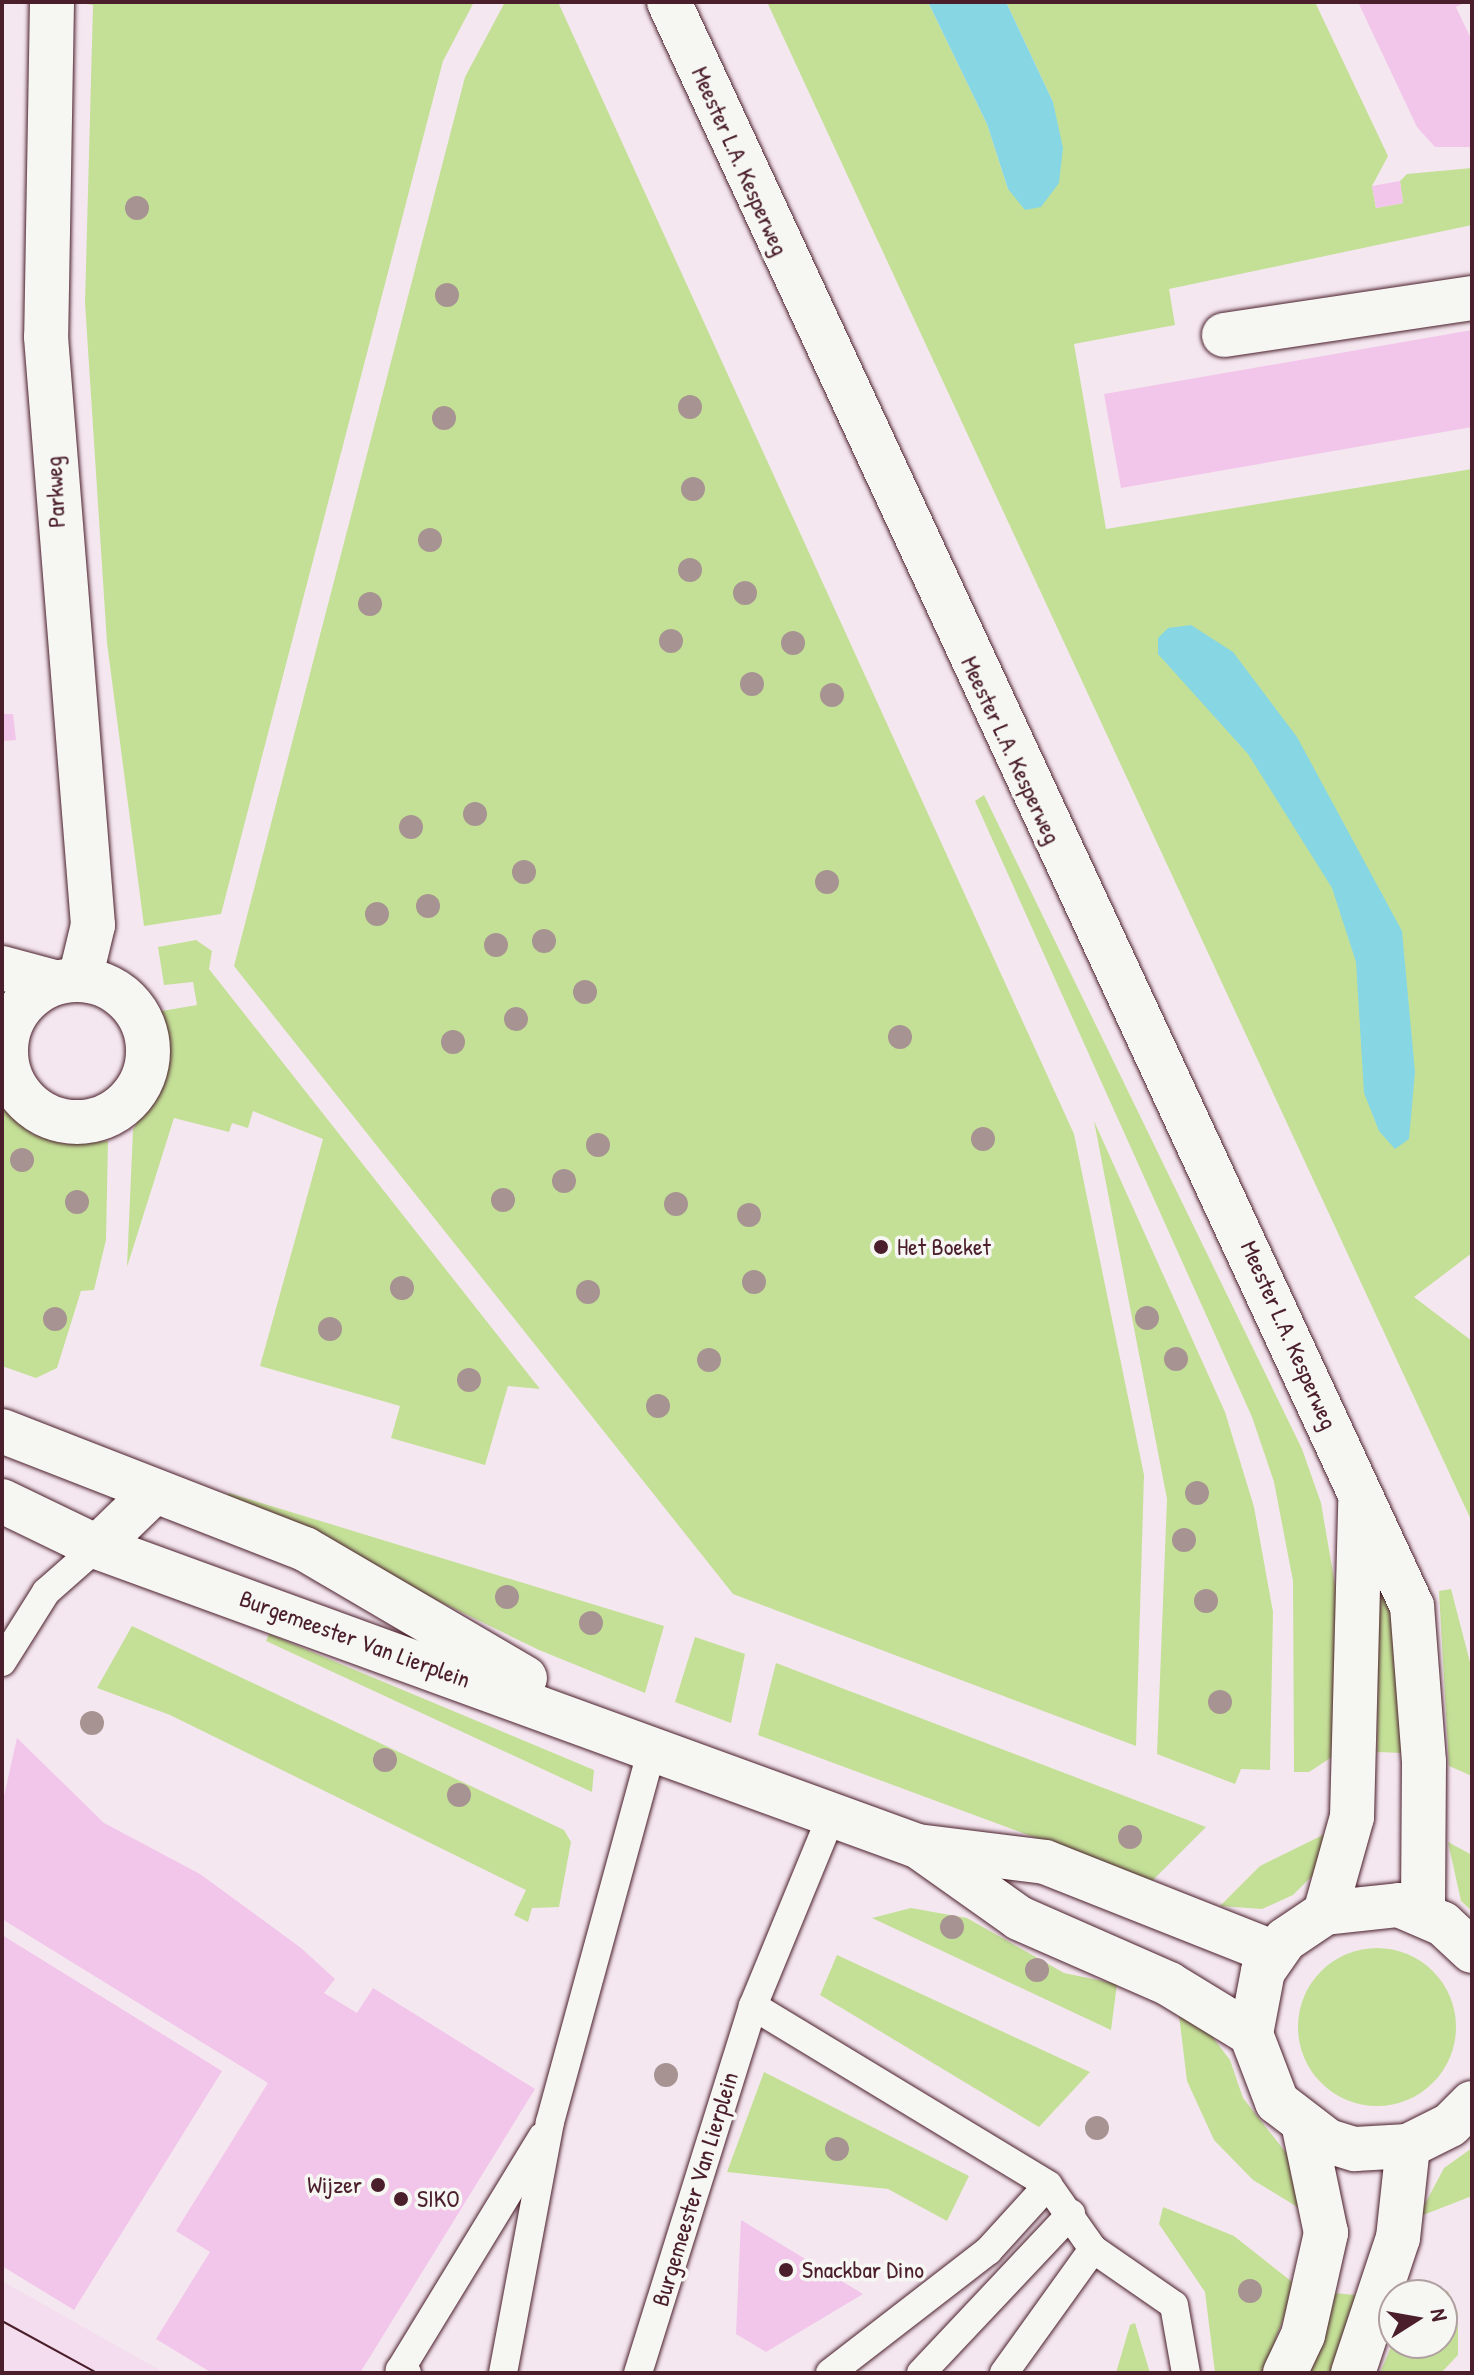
<!DOCTYPE html>
<style>
body{margin:0}
#map{position:relative;width:1474px;height:2375px;overflow:hidden;background:#f5e7f0;font-family:"Patrick Hand",sans-serif}
div>[style]{position:absolute}
.built>*{inset:0;background:#f4ddee}
.green>*{inset:0;background:#c4e097}
.round{border-radius:50%}
.water>*{inset:0;background:#87d6e4}
.building>*{inset:0;background:#f2c5ea}
.roads{filter:drop-shadow(0 0 2px #4a1f2b) drop-shadow(0 0 2px #4a1f2b)}
.lane>*{height:28px;margin:-14px;padding:0 14px;transform-origin:14px;border-radius:14px;background:#f6f6f2}
.street>*{height:44px;margin:-22px;padding:0 22px;transform-origin:22px;border-radius:22px;background:#f6f6f2}
.street>.ring{margin:-22px;padding:0;box-sizing:content-box;background:none;border:44px solid #f6f6f2;border-radius:50%}
.secondary>*{height:44px;margin:-22px;padding:0 22px;transform-origin:22px;border-radius:22px;background:#f6f6f2}
.tram>*{height:2px;margin:-1px;padding:0 1px;transform-origin:1px;border-radius:1px;background:#4a1f2b}
.trees>*{width:24px;height:24px;margin:-12px;border-radius:50%;background:#a79392}
.dots>*{width:22px;height:22px;translate:-50% -50%;box-sizing:border-box;border:4px solid #f6f6f2;border-radius:50%}
span{translate:-50% -50%;white-space:nowrap;text-align:center;line-height:1.15;-webkit-text-stroke:7px #f6f6f2;paint-order:stroke}
.street-label{font-size:24px;color:#4a1f2b}
.poi-label{font-size:24px;color:#4a1f2b}
.left{translate:0 -50%;text-align:left}
.right{translate:-100% -50%;text-align:right}
.frame{position:absolute;inset:0;border:4px solid #4a1f2b;pointer-events:none}
.north{position:absolute;left:1378px;top:2279px;width:80px;height:80px;box-sizing:border-box;background:#f6f6f2;border:2px solid #b1a0a2;border-radius:50%;rotate:79deg;font-size:22px;font-weight:700;line-height:32px;text-align:center;color:#4a1f2b}
.north::after{content:'';display:block;margin:auto;width:28px;height:36px;background:#4a1f2b;clip-path:polygon(50% 0,100% 100%,50% 72%,0 100%)}
</style>
<div id="map">
<div class="built">
<i style="clip-path:polygon(2px 2281px,165px 2373px,2px 2373px)"></i>
</div>
<div class="green">
<i style="clip-path:polygon(474px 2px,443px 61px,221px 914px,144px 926px,107px 643px,85px 303px,93px 5px,74px 2px)"></i>
<i style="clip-path:polygon(505px 2px,558px 2px,1074px 1134px,1144px 1475px,1136px 1746px,733px 1594px,234px 966px,465px 77px)"></i>
<i style="clip-path:polygon(767px 2px,928px 2px,987px 124px,1008px 189px,1053px 102px,1006px 2px,1315px 2px,1388px 156px,1372px 186px,1376px 208px,1403px 203px,1400px 181px,1407px 174px,1472px 168px,1472px 225px,1169px 289px,1175px 325px,1074px 344px,1106px 529px,1472px 469px,1472px 1253px,1414px 1297px,1472px 1341px,1472px 1522px)"></i>
<i style="clip-path:polygon(984px 795px,1302px 1449px,1321px 1503px,1340px 1614px,1338px 1753px,1309px 1772px,1294px 1772px,1293px 1581px,1274px 1482px,1252px 1417px,975px 801px)"></i>
<i style="clip-path:polygon(196px 940px,212px 951px,209px 969px,540px 1389px,508px 1386px,485px 1465px,391px 1438px,400px 1406px,260px 1366px,323px 1139px,253px 1111px,248px 1128px,232px 1123px,229px 1132px,174px 1118px,127px 1267px,133px 1130px,165px 1071px,156px 1012px,197px 1005px,193px 982px,164px 985px,158px 947px)"></i>
<i style="clip-path:polygon(2px 1103px,32px 1134px,65px 1144px,108px 1141px,106px 1240px,94px 1290px,81px 1291px,57px 1368px,36px 1378px,2px 1366px)"></i>
<i style="clip-path:polygon(1094px 1121px,1225px 1412px,1254px 1507px,1273px 1612px,1270px 1770px,1241px 1769px,1235px 1784px,1157px 1754px,1167px 1499px)"></i>
<i style="clip-path:polygon(229px 1493px,664px 1626px,645px 1693px,539px 1650px,225px 1497px)"></i>
<i style="clip-path:polygon(1379px 1587px,1396px 1592px,1403px 1753px,1377px 1752px)"></i>
<i style="clip-path:polygon(1451px 1589px,1472px 1670px,1472px 1776px,1449px 1766px,1439px 1591px)"></i>
<i style="clip-path:polygon(132px 1626px,564px 1830px,571px 1842px,559px 1907px,532px 1908px,528px 1922px,514px 1915px,526px 1890px,170px 1715px,97px 1688px)"></i>
<i style="clip-path:polygon(269px 1634px,594px 1770px,592px 1792px,266px 1641px)"></i>
<i style="clip-path:polygon(695px 1637px,745px 1654px,731px 1723px,675px 1702px)"></i>
<i style="clip-path:polygon(776px 1663px,1206px 1827px,1152px 1881px,758px 1735px)"></i>
<i style="clip-path:polygon(1329px 1832px,1316px 1872px,1293px 1895px,1262px 1909px,1220px 1906px,1260px 1866px)"></i>
<i style="clip-path:polygon(1448px 1842px,1472px 1855px,1472px 1911px,1461px 1901px)"></i>
<i style="clip-path:polygon(911px 1908px,967px 1918px,1064px 1973px,1117px 1984px,1111px 2030px,872px 1918px)"></i>
<i class="round" style="left:1298px;top:1948px;width:158px;height:158px"></i>
<i style="clip-path:polygon(837px 1955px,1090px 2072px,1039px 2127px,820px 1995px)"></i>
<i style="clip-path:polygon(1179px 2015px,1208px 2031px,1230px 2060px,1243px 2098px,1287px 2154px,1299px 2208px,1253px 2180px,1214px 2140px,1187px 2081px)"></i>
<i style="clip-path:polygon(764px 2072px,969px 2176px,947px 2221px,888px 2189px,727px 2172px)"></i>
<i style="clip-path:polygon(1472px 2148px,1472px 2196px,1418px 2217px,1444px 2168px)"></i>
<i style="clip-path:polygon(1163px 2207px,1234px 2236px,1296px 2285px,1263px 2373px,1215px 2373px,1205px 2292px,1159px 2224px)"></i>
<i style="clip-path:polygon(1448px 2291px,1458px 2313px,1458px 2355px,1441px 2373px,1380px 2373px,1394px 2340px,1442px 2343px,1442px 2295px,1420px 2295px)"></i>
<i style="clip-path:polygon(1335px 2293px,1364px 2296px,1335px 2373px,1305px 2373px)"></i>
<i style="clip-path:polygon(1135px 2323px,1150px 2373px,1116px 2373px,1130px 2325px)"></i>
</div>
<div class="water">
<i style="clip-path:polygon(928px 2px,1006px 2px,1053px 102px,1063px 148px,1059px 183px,1041px 207px,1025px 210px,1008px 189px,987px 124px)"></i>
<i style="clip-path:polygon(1191px 625px,1233px 652px,1297px 737px,1402px 931px,1415px 1072px,1409px 1139px,1395px 1149px,1379px 1131px,1364px 1093px,1356px 962px,1332px 888px,1248px 754px,1158px 654px,1158px 638px,1168px 628px)"></i>
</div>
<div class="building">
<i style="clip-path:polygon(1358px 2px,1466px 2px,1456px 7px,1472px 41px,1472px 147px,1435px 147px,1417px 127px)"></i>
<i style="clip-path:polygon(1400px 181px,1403px 203px,1376px 208px,1372px 186px)"></i>
<i style="clip-path:polygon(1472px 330px,1472px 427px,1121px 488px,1104px 394px)"></i>
<i style="clip-path:polygon(2px 714px,13px 714px,16px 740px,2px 741px)"></i>
<i style="clip-path:polygon(17px 1738px,104px 1823px,200px 1874px,301px 1948px,335px 1979px,324px 1993px,357px 2013px,373px 1988px,535px 2089px,360px 2373px,212px 2373px,156px 2339px,210px 2252px,176px 2231px,268px 2083px,2px 1919px,2px 1805px)"></i>
<i style="clip-path:polygon(2px 1935px,222px 2071px,74px 2310px,2px 2266px)"></i>
<i style="clip-path:polygon(741px 2220px,863px 2294px,766px 2352px,736px 2334px)"></i>
</div>
<div class="roads">
<div class="lane">
<i style="left:2px;top:1662px;width:83px;rotate:-57.8deg"></i>
<i style="left:46px;top:1592px;width:68px;rotate:-41.4deg"></i>
<i style="left:753px;top:2006px;width:345px;rotate:31.2deg"></i>
<i style="left:1048px;top:2185px;width:78px;rotate:54.9deg"></i>
<i style="left:1093px;top:2249px;width:98px;rotate:34.7deg"></i>
<i style="left:1174px;top:2305px;width:69px;rotate:80deg"></i>
<i style="left:407px;top:2373px;width:8px;rotate:-157deg"></i>
<i style="left:400px;top:2370px;width:273px;rotate:-58.6deg"></i>
<i style="left:503px;top:2373px;width:255px;rotate:-79.4deg"></i>
<i style="left:550px;top:2122px;width:390px;rotate:-74.7deg"></i>
<i style="left:638px;top:2373px;width:385px;rotate:-72.6deg"></i>
<i style="left:753px;top:2006px;width:208px;rotate:-67.6deg"></i>
<i style="left:830px;top:2373px;width:200px;rotate:-37.7deg"></i>
<i style="left:988px;top:2251px;width:89px;rotate:-47.7deg"></i>
<i style="left:921px;top:2373px;width:219px;rotate:-46.7deg"></i>
<i style="left:1004px;top:2373px;width:153px;rotate:-54.3deg"></i>
</div>
<div class="street">
<i style="left:52px;top:2px;width:335px;rotate:91deg"></i>
<i style="left:46px;top:337px;width:590px;rotate:85.43deg"></i>
<i style="left:93px;top:925px;width:56px;rotate:103.5deg"></i>
<i style="left:1224px;top:335px;width:251px;rotate:-8.5deg"></i>
<i style="left:2px;top:968px;width:54px;rotate:15.1deg"></i>
<i class="ring" style="left:6px;top:980px;width:98px;height:98px"></i>
<i style="left:2px;top:1431px;width:325px;rotate:21.3deg"></i>
<i style="left:305px;top:1549px;width:255px;rotate:30.4deg"></i>
<i style="left:2px;top:1501px;width:106px;rotate:25.8deg"></i>
<i style="left:97px;top:1547px;width:873px;rotate:20.03deg"></i>
<i style="left:917px;top:1846px;width:129px;rotate:7.1deg"></i>
<i style="left:1045px;top:1862px;width:247px;rotate:21.6deg"></i>
<i style="left:97px;top:1547px;width:78px;rotate:-44deg"></i>
<i style="left:922px;top:1849px;width:119px;rotate:35.4deg"></i>
<i style="left:1019px;top:1918px;width:164px;rotate:23.7deg"></i>
<i style="left:1169px;top:1984px;width:96px;rotate:31.4deg"></i>
</div>
<div class="secondary">
<i style="left:669px;top:2px;width:1768px;rotate:65.15deg"></i>
<i style="left:1412px;top:1606px;width:156px;rotate:85.6deg"></i>
<i style="left:1424px;top:1762px;width:150px;rotate:90.4deg"></i>
<i style="left:1325px;top:1913px;width:100px;rotate:-74.3deg"></i>
<i style="left:1352px;top:1817px;width:315px;rotate:-88.5deg"></i>
<i style="left:1472px;top:1951px;width:40px;rotate:-137deg"></i>
<i style="left:1443px;top:1924px;width:48px;rotate:-156.6deg"></i>
<i style="left:1399px;top:1905px;width:74px;rotate:173.8deg"></i>
<i style="left:1325px;top:1913px;width:48px;rotate:146deg"></i>
<i style="left:1285px;top:1940px;width:38px;rotate:125deg"></i>
<i style="left:1263px;top:1971px;width:64px;rotate:100.8deg"></i>
<i style="left:1251px;top:2034px;width:73px;rotate:69.1deg"></i>
<i style="left:1277px;top:2102px;width:64px;rotate:37.4deg"></i>
<i style="left:1328px;top:2141px;width:28px;rotate:17deg"></i>
<i style="left:1355px;top:2149px;width:53px;rotate:-3.2deg"></i>
<i style="left:1408px;top:2146px;width:47px;rotate:-26.6deg"></i>
<i style="left:1450px;top:2125px;width:31px;rotate:-45deg"></i>
<i style="left:1285px;top:2373px;width:42px;rotate:-64.7deg"></i>
<i style="left:1303px;top:2335px;width:105px;rotate:-77.3deg"></i>
<i style="left:1326px;top:2233px;width:107px;rotate:-101.8deg"></i>
<i style="left:1353px;top:2373px;width:142px;rotate:-71.6deg"></i>
<i style="left:1398px;top:2238px;width:93px;rotate:-83.8deg"></i>
</div>
</div>
<div class="tram">
<i style="left:2px;top:2321px;width:108px;rotate:28.7deg"></i>
</div>
<div class="trees">
<i style="left:137px;top:208px"></i>
<i style="left:447px;top:295px"></i>
<i style="left:690px;top:407px"></i>
<i style="left:444px;top:418px"></i>
<i style="left:693px;top:489px"></i>
<i style="left:430px;top:540px"></i>
<i style="left:690px;top:570px"></i>
<i style="left:745px;top:593px"></i>
<i style="left:370px;top:604px"></i>
<i style="left:671px;top:641px"></i>
<i style="left:793px;top:643px"></i>
<i style="left:752px;top:684px"></i>
<i style="left:832px;top:695px"></i>
<i style="left:475px;top:814px"></i>
<i style="left:411px;top:827px"></i>
<i style="left:524px;top:872px"></i>
<i style="left:827px;top:882px"></i>
<i style="left:428px;top:906px"></i>
<i style="left:377px;top:914px"></i>
<i style="left:544px;top:941px"></i>
<i style="left:496px;top:945px"></i>
<i style="left:585px;top:992px"></i>
<i style="left:516px;top:1019px"></i>
<i style="left:900px;top:1037px"></i>
<i style="left:453px;top:1042px"></i>
<i style="left:983px;top:1139px"></i>
<i style="left:598px;top:1145px"></i>
<i style="left:22px;top:1160px"></i>
<i style="left:564px;top:1181px"></i>
<i style="left:503px;top:1200px"></i>
<i style="left:77px;top:1202px"></i>
<i style="left:676px;top:1204px"></i>
<i style="left:749px;top:1215px"></i>
<i style="left:754px;top:1282px"></i>
<i style="left:402px;top:1288px"></i>
<i style="left:588px;top:1292px"></i>
<i style="left:1147px;top:1318px"></i>
<i style="left:55px;top:1319px"></i>
<i style="left:330px;top:1329px"></i>
<i style="left:1176px;top:1359px"></i>
<i style="left:709px;top:1360px"></i>
<i style="left:469px;top:1380px"></i>
<i style="left:658px;top:1406px"></i>
<i style="left:1197px;top:1493px"></i>
<i style="left:1184px;top:1540px"></i>
<i style="left:507px;top:1597px"></i>
<i style="left:1206px;top:1601px"></i>
<i style="left:591px;top:1623px"></i>
<i style="left:1220px;top:1702px"></i>
<i style="left:92px;top:1723px"></i>
<i style="left:385px;top:1760px"></i>
<i style="left:459px;top:1795px"></i>
<i style="left:1130px;top:1837px"></i>
<i style="left:952px;top:1927px"></i>
<i style="left:1037px;top:1970px"></i>
<i style="left:666px;top:2075px"></i>
<i style="left:1097px;top:2128px"></i>
<i style="left:837px;top:2149px"></i>
<i style="left:1250px;top:2291px"></i>
</div>
<div class="dots">
<i style="left:881px;top:1247px;background:#4a1f2b"></i>
<i style="left:378px;top:2185px;background:#4a1f2b"></i>
<i style="left:401px;top:2199px;background:#4a1f2b"></i>
<i style="left:786px;top:2270px;background:#4a1f2b"></i>
</div>
<div class="street-label">
<span style="left:740px;top:161px;rotate:66deg">Meester L.A. Kesperweg</span>
<span style="left:55px;top:492px;rotate:-93deg">Parkweg</span>
<span style="left:1011px;top:750px;rotate:65deg">Meester L.A. Kesperweg</span>
<span style="left:1289px;top:1335px;rotate:66deg">Meester L.A. Kesperweg</span>
<span style="left:355px;top:1639px;rotate:20deg">Burgemeester Van Lierplein</span>
<span style="left:695px;top:2189px;rotate:-73deg">Burgemeester Van Lierplein</span>
</div>
<div class="poi-label">
<span class="left" style="left:897px;top:1247px">Het Boeket</span>
<span class="right" style="left:362px;top:2185px">Wijzer</span>
<span class="left" style="left:417px;top:2199px">SIKO</span>
<span class="left" style="left:802px;top:2270px">Snackbar Dino</span>
</div>
<div class="frame"></div>
<div class="north">N</div>
</div>
